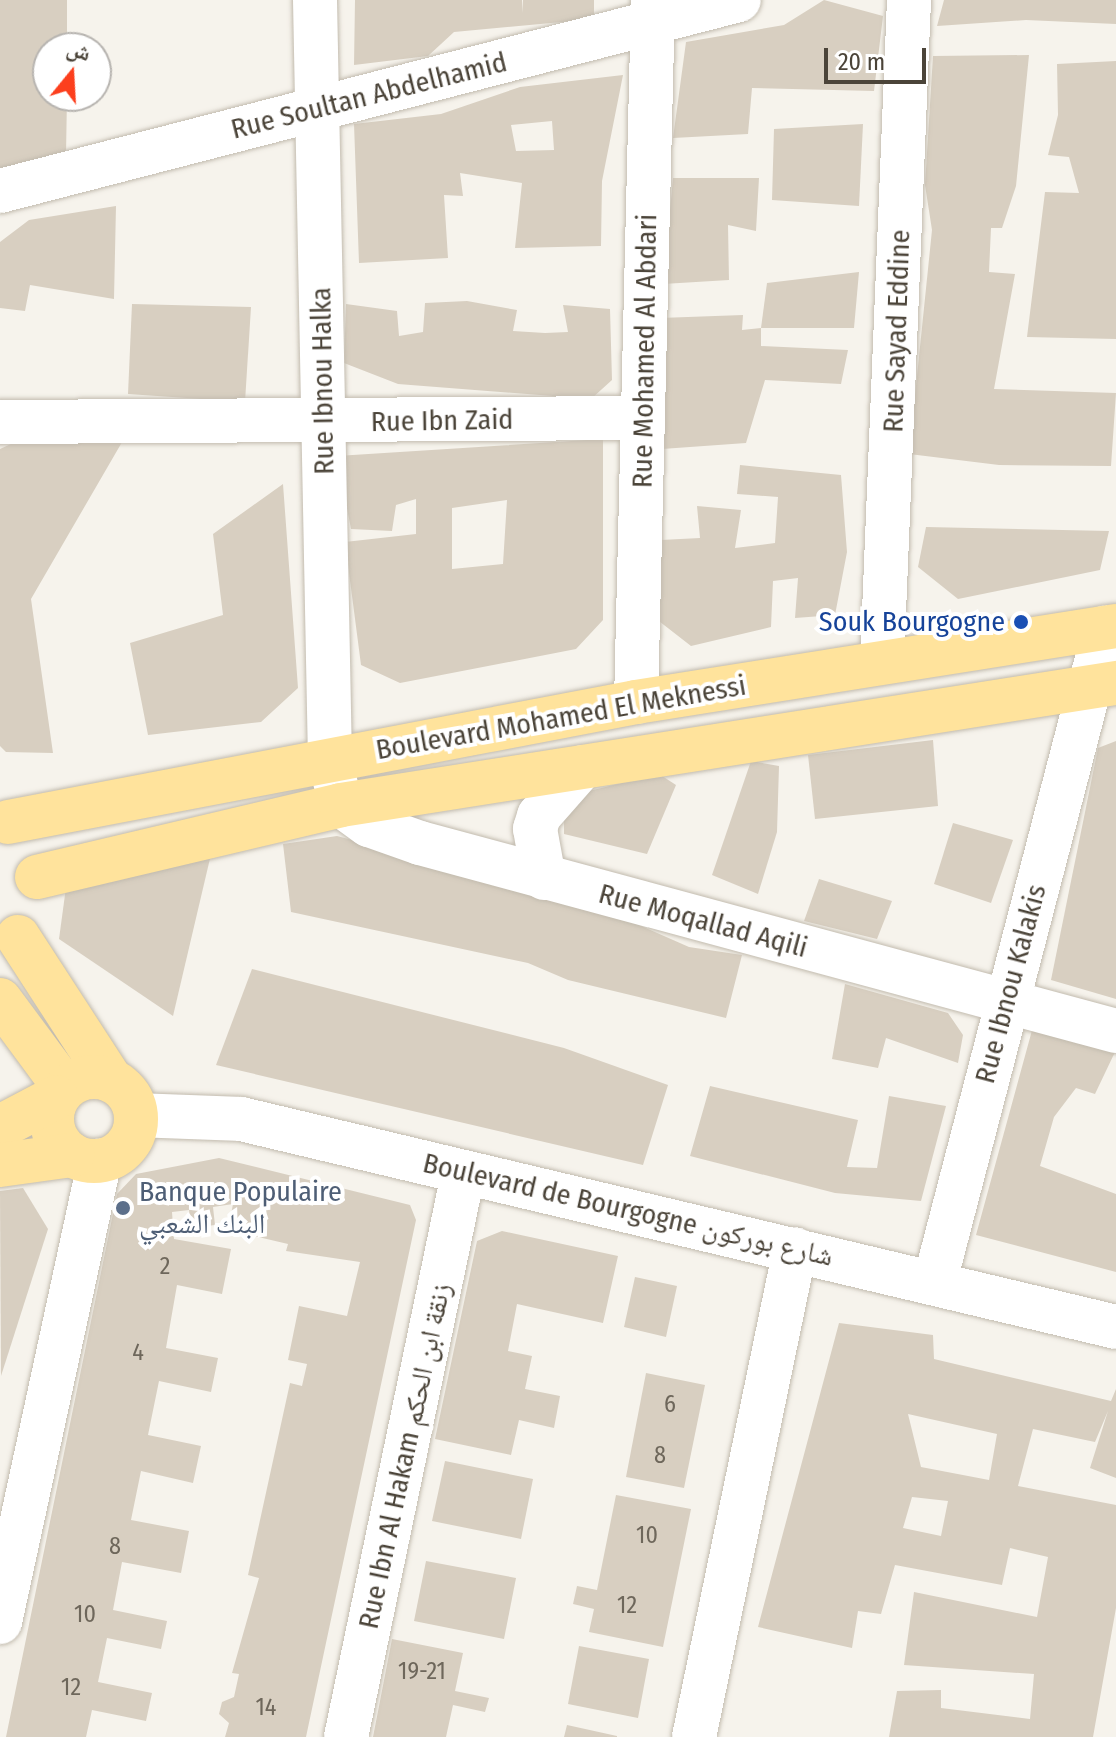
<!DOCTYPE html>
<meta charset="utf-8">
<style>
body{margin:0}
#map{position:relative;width:1116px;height:1737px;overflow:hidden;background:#f6f3ec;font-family:"Fira Sans Condensed","Noto Naskh Arabic",sans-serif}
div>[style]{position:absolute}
.building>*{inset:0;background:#d8cfc1}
.roads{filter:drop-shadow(0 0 2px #c2bbae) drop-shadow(0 0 2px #c2bbae)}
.minor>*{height:44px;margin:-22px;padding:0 22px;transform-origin:22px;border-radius:22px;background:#fff}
.major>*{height:44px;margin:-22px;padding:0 22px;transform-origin:22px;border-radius:22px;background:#ffe39c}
.major>.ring{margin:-22px;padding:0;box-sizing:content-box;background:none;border:44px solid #ffe39c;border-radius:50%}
.dots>*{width:22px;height:22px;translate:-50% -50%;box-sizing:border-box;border:4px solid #fff;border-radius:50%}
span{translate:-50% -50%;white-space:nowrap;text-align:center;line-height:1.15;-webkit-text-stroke:8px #fff;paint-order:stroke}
.number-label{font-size:24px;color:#6e675b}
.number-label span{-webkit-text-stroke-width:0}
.street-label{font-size:28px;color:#4b4439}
.transit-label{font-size:28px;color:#164399}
.right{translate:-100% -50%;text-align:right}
.service-label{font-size:28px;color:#4e5e75}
.left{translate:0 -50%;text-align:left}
.north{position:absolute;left:32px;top:32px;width:80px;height:80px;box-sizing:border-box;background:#fff;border:2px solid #b7b4b0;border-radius:50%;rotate:18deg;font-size:22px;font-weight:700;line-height:32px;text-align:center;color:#4b4439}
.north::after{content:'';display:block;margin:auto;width:28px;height:36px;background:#fc3f1d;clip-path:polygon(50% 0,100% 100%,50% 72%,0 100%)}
.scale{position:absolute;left:824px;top:48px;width:102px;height:36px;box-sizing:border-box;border:4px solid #4b4439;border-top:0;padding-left:10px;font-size:24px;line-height:28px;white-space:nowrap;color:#4b4439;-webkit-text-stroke:6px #fff;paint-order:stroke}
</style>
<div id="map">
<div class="building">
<i style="clip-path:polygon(0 0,67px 0,67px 48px,48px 48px,48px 96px,67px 96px,66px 155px,0 170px)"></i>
<i style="clip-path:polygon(355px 0,522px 0,523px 13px,523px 0,594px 0,594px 19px,454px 32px,428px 56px,354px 65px)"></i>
<i style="clip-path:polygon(824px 0,883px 16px,874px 91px,752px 88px,748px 134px,673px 138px,686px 42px,784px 25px)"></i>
<i style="clip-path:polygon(944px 0,1116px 0,1116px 24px,1026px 20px,937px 26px)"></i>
<i style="clip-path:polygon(1029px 55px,1016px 186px,1002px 228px,991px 228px,989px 272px,1015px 274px,994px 389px,1116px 393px,1111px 466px,999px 465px,909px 454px,932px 230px,925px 185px,933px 56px)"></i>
<i style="clip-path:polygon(1116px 61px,1116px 339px,1027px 337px,1045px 192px,1079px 193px,1069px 157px,1048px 155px,1058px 115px,1057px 64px)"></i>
<i style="clip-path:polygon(evenodd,623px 75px,602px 181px,601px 246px,515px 248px,522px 183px,460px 173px,463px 196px,444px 195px,448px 258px,359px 263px,354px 124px,441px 114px,520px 87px,623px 75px,552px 121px,554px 150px,516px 151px,511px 125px,552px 121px)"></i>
<i style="clip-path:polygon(863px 124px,859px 206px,772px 200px,774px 129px)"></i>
<i style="clip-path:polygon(673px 178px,759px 178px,756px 231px,728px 225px,729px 280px,663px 284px)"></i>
<i style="clip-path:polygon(116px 206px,114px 299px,30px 285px,25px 311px,0 308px,0 242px,29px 220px)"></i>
<i style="clip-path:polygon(859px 272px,854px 328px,761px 328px,767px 283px)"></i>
<i style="clip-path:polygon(467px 301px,517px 310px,513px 331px,545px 333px,568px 332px,563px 305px,610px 309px,612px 380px,591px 399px,398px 384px,344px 363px,346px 304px,397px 311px,399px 336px,423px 332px,425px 303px)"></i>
<i style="clip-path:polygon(132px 304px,251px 307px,245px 402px,128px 394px)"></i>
<i style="clip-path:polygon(743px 315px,742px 330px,761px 328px,761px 346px,848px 350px,841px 384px,765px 380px,746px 443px,662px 449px,660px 318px)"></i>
<i style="clip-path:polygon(28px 436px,125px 437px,31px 599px,53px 753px,6px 752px,0 746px,0 449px)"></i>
<i style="clip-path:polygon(evenodd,603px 439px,603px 620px,576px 649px,400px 683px,361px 665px,345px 542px,416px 534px,416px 499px,396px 505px,392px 531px,351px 529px,337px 456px,603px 439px,507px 500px,503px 564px,452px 569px,452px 508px,507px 500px)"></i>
<i style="clip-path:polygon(740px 465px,841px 475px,847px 552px,835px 615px,795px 618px,798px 578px,773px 581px,771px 627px,691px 646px,655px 618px,661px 540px,700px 538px,697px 506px,741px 510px,735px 548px,775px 543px,778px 497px,737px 494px)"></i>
<i style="clip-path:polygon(283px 484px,298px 688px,261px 722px,148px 735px,130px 643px,223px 615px,213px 534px)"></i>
<i style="clip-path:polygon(926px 527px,1109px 531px,1100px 570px,958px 599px,918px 567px)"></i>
<i style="clip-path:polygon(933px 740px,938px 806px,815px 819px,808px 755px)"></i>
<i style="clip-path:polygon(1116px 741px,1116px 999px,1051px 980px,1098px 748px)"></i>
<i style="clip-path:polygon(751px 761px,779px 766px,777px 832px,758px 894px,712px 875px)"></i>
<i style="clip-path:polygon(659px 774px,676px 785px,647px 854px,564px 834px,564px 797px)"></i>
<i style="clip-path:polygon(953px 823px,1013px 840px,991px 903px,934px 884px)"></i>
<i style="clip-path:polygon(337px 836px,589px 903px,689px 947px,742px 955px,726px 1018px,568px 980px,528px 963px,291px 912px,283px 844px)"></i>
<i style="clip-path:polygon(212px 850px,173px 1016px,59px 939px,67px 880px)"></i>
<i style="clip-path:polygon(819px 879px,892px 901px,877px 939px,804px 921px)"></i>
<i style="clip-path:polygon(252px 969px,564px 1048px,668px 1085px,643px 1165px,216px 1065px)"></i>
<i style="clip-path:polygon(845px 984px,948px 1013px,963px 1035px,958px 1063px,886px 1038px,878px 1068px,832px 1059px)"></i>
<i style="clip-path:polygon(1034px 1023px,1115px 1052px,1095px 1094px,1076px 1088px,1054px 1117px,1040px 1166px,1116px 1194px,1116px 1272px,976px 1235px)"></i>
<i style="clip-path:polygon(710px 1086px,858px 1120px,847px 1167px,877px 1168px,889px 1096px,946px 1106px,921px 1201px,835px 1193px,690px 1156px)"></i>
<i style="clip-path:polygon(219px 1158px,410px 1205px,416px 1220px,306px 1737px,225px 1737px,229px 1723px,219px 1714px,222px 1702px,234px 1697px,239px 1674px,232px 1673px,259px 1578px,248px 1575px,290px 1383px,302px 1386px,307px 1364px,288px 1360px,299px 1306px,347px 1316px,360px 1262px,286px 1251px,288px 1244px,228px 1230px,233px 1204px,213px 1207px,215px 1225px,191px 1228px,189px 1210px,172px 1212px,174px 1239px,231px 1249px,222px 1294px,177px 1285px,166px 1348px,218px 1358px,211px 1392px,159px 1381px,148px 1435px,201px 1446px,193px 1483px,141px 1471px,131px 1520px,189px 1531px,181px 1573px,122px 1562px,113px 1610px,167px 1621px,161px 1649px,107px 1638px,98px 1682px,152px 1693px,146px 1721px,92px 1710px,86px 1737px,6px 1737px,117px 1194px,136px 1174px)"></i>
<i style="clip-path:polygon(23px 1188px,48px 1229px,1px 1376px,0 1191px)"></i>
<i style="clip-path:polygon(502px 1231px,618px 1256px,603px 1323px,517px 1304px,508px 1351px,532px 1356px,525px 1389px,560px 1396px,554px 1428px,519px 1420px,511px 1455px,435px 1439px,477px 1241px)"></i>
<i style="clip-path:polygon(635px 1277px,677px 1286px,666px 1337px,624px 1327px)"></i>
<i style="clip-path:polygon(evenodd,839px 1323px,933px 1335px,934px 1359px,1111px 1401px,1116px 1389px,1116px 1478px,1090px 1468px,1108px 1411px,1095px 1442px,1033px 1429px,1018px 1486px,1116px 1505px,1116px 1608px,1093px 1737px,889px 1737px,897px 1691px,941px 1690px,941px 1708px,1030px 1719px,1034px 1674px,904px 1665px,914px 1592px,1037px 1617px,1048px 1557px,1010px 1548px,1002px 1585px,895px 1565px,881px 1614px,858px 1611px,852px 1648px,758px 1627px,839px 1323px,908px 1414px,997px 1434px,989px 1480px,921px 1467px,908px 1414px,839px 1323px,912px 1497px,948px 1501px,941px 1536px,903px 1528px,912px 1497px)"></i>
<i style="clip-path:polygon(646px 1373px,705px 1385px,684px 1488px,626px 1477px)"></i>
<i style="clip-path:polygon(445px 1461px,533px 1479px,521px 1539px,432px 1521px)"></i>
<i style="clip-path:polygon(616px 1495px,691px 1509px,663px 1647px,589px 1632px,594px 1609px,573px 1604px,577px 1586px,597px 1590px)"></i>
<i style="clip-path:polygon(426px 1561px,516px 1578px,504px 1639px,414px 1621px)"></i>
<i style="clip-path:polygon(392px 1639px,463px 1653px,455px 1691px,489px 1698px,485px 1712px,453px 1705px,446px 1737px,373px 1737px)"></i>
<i style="clip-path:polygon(579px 1646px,649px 1659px,638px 1718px,568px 1704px)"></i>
<i style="clip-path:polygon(567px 1725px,617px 1736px,617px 1737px,564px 1737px)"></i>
</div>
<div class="roads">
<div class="minor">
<i style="left:315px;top:0;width:761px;rotate:88.87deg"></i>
<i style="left:330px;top:761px;width:45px;rotate:76deg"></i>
<i style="left:341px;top:805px;width:34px;rotate:36deg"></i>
<i style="left:369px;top:825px;width:54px;rotate:19.4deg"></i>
<i style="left:420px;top:843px;width:721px;rotate:15.12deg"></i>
<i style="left:0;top:191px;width:763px;rotate:-14.49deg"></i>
<i style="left:0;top:422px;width:643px;rotate:-0.36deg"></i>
<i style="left:882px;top:661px;width:662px;rotate:-87.66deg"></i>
<i style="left:636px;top:702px;width:702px;rotate:-88.61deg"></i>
<i style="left:544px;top:878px;width:50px;rotate:-100.4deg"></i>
<i style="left:535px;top:829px;width:14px;rotate:-73deg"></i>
<i style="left:539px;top:816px;width:65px;rotate:-48.7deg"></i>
<i style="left:137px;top:1115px;width:104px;rotate:2.2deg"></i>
<i style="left:241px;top:1119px;width:899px;rotate:13.37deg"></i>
<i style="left:935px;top:1281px;width:675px;rotate:-75.41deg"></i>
<i style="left:0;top:1622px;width:472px;rotate:-77.8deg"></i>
<i style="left:346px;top:1737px;width:575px;rotate:-78.26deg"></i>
<i style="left:694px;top:1737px;width:498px;rotate:-78.3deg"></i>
</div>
<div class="major">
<i style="left:8px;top:822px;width:639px;rotate:-10.82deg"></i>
<i style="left:636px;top:702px;width:486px;rotate:-9deg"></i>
<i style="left:37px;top:877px;width:312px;rotate:-13.3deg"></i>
<i style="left:341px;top:805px;width:785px;rotate:-8.95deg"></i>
<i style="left:18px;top:937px;width:171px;rotate:57deg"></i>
<i style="left:0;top:1000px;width:109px;rotate:53.5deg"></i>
<i class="ring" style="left:52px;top:1077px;width:40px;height:40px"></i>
<i style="left:0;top:1127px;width:64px;rotate:-27.8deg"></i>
<i style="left:0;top:1165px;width:73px;rotate:-7.9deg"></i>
</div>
</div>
<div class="dots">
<i style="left:1021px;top:622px;background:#1a4fb4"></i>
<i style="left:123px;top:1208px;background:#5c6f8a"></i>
</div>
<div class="number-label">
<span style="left:165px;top:1267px">2</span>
<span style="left:138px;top:1353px">4</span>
<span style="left:670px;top:1405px">6</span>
<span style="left:660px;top:1456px">8</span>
<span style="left:647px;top:1536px">10</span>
<span style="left:115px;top:1547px">8</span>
<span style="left:627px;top:1606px">12</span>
<span style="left:85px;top:1615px">10</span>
<span style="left:422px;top:1672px">19-21</span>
<span style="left:71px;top:1688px">12</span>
<span style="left:266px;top:1708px">14</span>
</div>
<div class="street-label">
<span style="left:369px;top:96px;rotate:-14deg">Rue Soultan Abdelhamid</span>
<span style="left:897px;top:331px;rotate:-88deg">Rue Sayad Eddine</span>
<span style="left:645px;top:351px;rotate:-89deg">Rue Mohamed Al Abdari</span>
<span style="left:323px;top:381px;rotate:-91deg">Rue Ibnou Halka</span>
<span style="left:442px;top:421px;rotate:-1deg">Rue Ibn Zaid</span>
<span style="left:561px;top:718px;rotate:-10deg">Boulevard Mohamed El Meknessi</span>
<span style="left:703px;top:921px;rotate:15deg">Rue Moqallad Aqili</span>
<span style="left:1011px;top:984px;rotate:-75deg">Rue Ibnou Kalakis</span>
<span style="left:628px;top:1210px;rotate:13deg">Boulevard de Bourgogne شارع بوركون</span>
<span style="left:405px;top:1456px;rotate:-78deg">Rue Ibn Al Hakam زنقة ابن الحكم</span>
</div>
<div class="transit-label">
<span class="right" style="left:1005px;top:622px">Souk Bourgogne</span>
</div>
<div class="service-label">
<span class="left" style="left:139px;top:1208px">Banque Populaire<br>البنك الشعبي</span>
</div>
<div class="north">ش</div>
<div class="scale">20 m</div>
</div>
